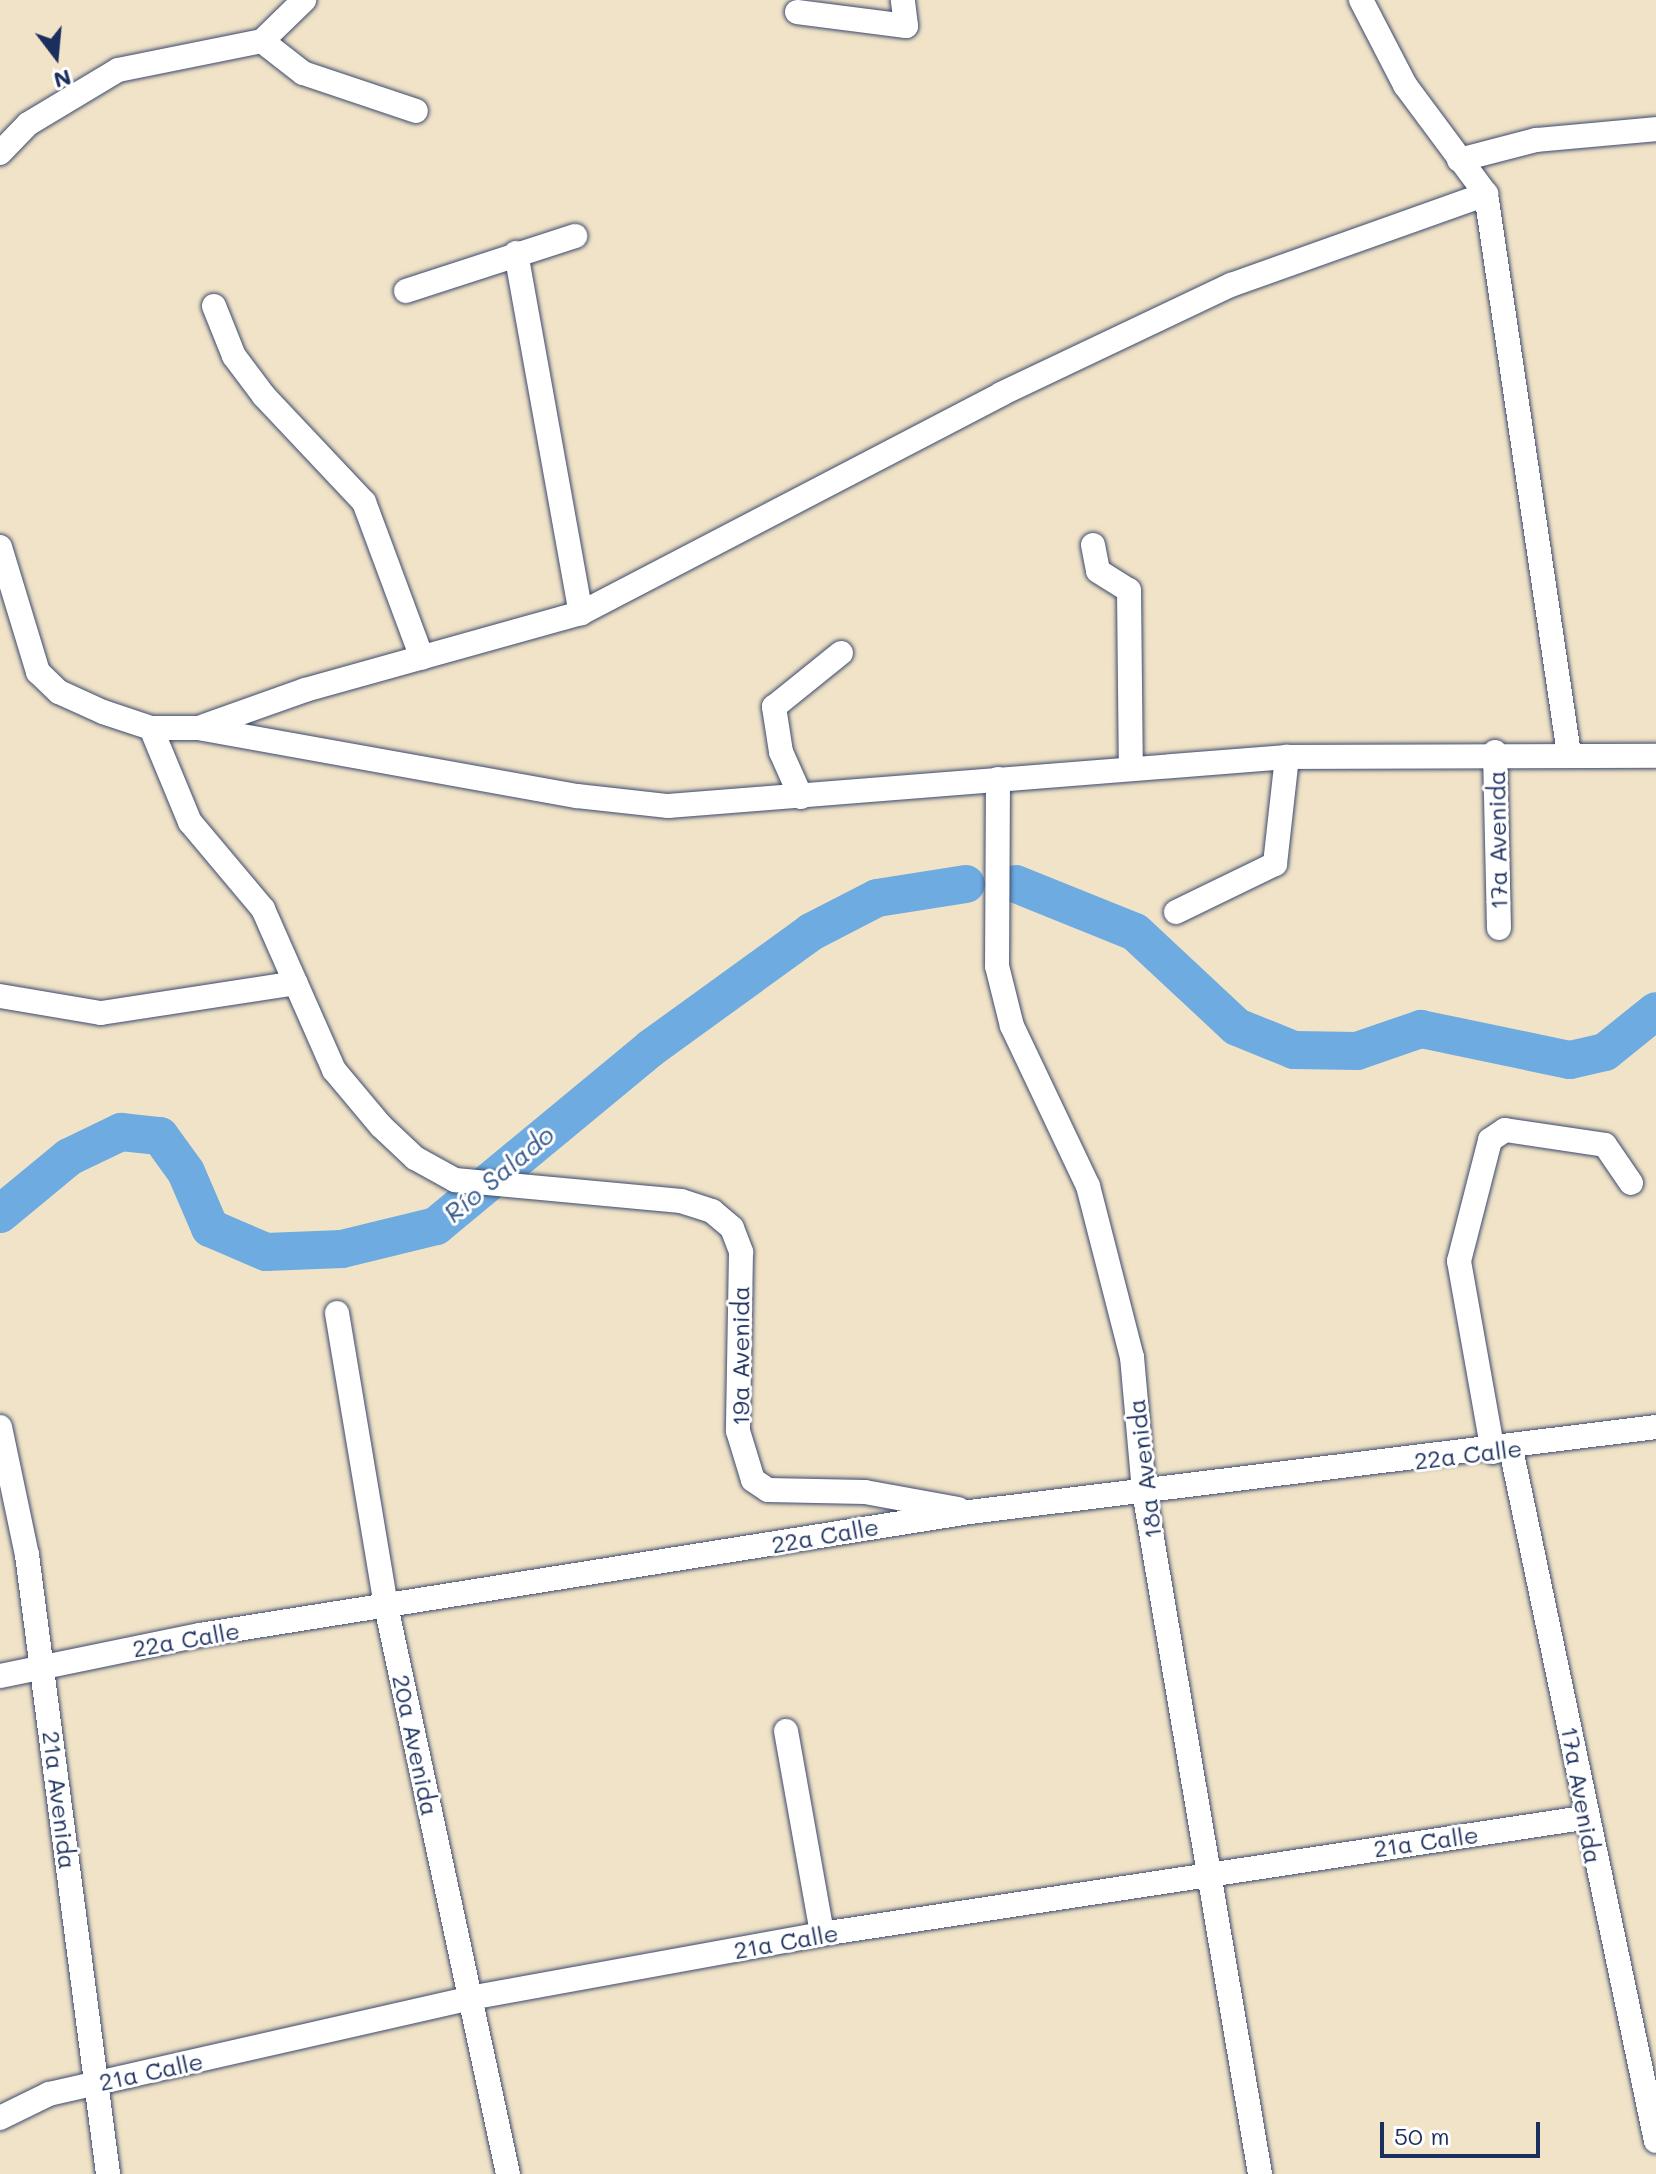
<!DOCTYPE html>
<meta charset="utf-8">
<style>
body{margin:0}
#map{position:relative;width:1656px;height:2174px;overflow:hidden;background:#f1e3c7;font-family:Mali,sans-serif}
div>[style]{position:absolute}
.river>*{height:38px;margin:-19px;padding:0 19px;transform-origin:19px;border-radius:19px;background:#6dabe0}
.roads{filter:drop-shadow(0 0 2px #3b4a6e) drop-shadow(0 0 2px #3b4a6e)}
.minor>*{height:24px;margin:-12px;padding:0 12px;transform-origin:12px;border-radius:12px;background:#fff}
span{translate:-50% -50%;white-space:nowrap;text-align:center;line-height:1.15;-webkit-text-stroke:6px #fff;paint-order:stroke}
.street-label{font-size:24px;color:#1b2f5e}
.water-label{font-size:26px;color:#385a8c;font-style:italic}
.north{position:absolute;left:16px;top:16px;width:80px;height:80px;-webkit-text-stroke:6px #fff;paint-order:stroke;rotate:164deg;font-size:22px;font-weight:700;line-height:32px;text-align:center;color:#1b2f5e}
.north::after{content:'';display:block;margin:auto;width:28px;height:36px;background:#1b2f5e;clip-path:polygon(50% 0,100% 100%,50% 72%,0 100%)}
.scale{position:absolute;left:1380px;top:2122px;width:160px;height:36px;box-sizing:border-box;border:4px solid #1b2f5e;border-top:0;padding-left:10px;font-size:24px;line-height:28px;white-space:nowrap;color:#1b2f5e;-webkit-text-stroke:6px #fff;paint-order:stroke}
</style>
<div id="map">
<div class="river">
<i style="left:1016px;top:884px;width:128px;rotate:22deg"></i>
<i style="left:1135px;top:932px;width:139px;rotate:43deg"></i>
<i style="left:1237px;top:1027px;width:61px;rotate:22deg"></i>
<i style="left:1294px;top:1050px;width:63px;rotate:0.9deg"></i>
<i style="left:1357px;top:1051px;width:68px;rotate:-19deg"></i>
<i style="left:1421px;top:1029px;width:152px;rotate:11.8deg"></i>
<i style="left:1570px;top:1060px;width:36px;rotate:-13deg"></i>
<i style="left:1605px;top:1052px;width:65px;rotate:-38.8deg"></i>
<i style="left:0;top:1214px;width:89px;rotate:-39.6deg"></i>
<i style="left:69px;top:1157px;width:58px;rotate:-25.7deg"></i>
<i style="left:121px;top:1132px;width:39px;rotate:6deg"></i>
<i style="left:160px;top:1136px;width:44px;rotate:54.2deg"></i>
<i style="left:186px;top:1172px;width:61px;rotate:66.8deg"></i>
<i style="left:210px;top:1228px;width:61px;rotate:23.2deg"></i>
<i style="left:266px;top:1252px;width:76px;rotate:-2.3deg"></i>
<i style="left:342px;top:1249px;width:97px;rotate:-13.7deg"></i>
<i style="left:436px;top:1226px;width:279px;rotate:-39.6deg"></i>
<i style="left:651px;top:1048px;width:198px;rotate:-35.9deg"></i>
<i style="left:811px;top:932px;width:74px;rotate:-27.3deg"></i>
<i style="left:877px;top:898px;width:90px;rotate:-8.9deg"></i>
</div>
<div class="roads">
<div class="minor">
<i style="left:1361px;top:0;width:96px;rotate:62.6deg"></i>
<i style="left:1405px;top:85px;width:136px;rotate:53.4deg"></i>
<i style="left:1486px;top:194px;width:566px;rotate:81.57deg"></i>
<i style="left:797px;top:12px;width:110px;rotate:7.3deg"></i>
<i style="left:906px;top:26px;width:26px;rotate:-97deg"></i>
<i style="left:262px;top:41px;width:52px;rotate:38deg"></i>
<i style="left:303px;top:73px;width:119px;rotate:18.6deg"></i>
<i style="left:0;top:153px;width:40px;rotate:-46deg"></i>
<i style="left:28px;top:124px;width:105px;rotate:-31deg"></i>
<i style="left:118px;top:70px;width:147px;rotate:-11.4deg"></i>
<i style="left:262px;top:41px;width:59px;rotate:-44.3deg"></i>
<i style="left:1459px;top:160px;width:80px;rotate:-14.6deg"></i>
<i style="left:1536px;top:140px;width:121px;rotate:-5.2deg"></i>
<i style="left:516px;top:253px;width:366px;rotate:79.8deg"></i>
<i style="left:406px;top:291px;width:178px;rotate:-18deg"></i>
<i style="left:214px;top:306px;width:54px;rotate:68.2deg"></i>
<i style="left:234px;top:356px;width:50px;rotate:53.1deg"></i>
<i style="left:264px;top:396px;width:146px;rotate:46.7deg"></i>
<i style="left:364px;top:502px;width:166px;rotate:69.6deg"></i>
<i style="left:1093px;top:545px;width:26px;rotate:79deg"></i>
<i style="left:1098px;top:571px;width:36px;rotate:32deg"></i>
<i style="left:1129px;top:590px;width:177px;rotate:89.4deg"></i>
<i style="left:0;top:547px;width:131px;rotate:73.1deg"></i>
<i style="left:38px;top:672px;width:29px;rotate:44deg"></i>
<i style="left:59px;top:692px;width:48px;rotate:24.4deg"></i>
<i style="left:103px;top:712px;width:51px;rotate:18.4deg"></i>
<i style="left:151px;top:728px;width:47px"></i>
<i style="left:198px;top:728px;width:385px;rotate:10.2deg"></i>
<i style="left:577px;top:796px;width:92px;rotate:6.3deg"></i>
<i style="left:668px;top:806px;width:621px;rotate:-4.53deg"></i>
<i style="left:1287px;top:757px;width:369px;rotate:-0.2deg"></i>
<i style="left:204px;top:726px;width:107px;rotate:-19.6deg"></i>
<i style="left:305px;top:690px;width:287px;rotate:-15.6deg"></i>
<i style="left:581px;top:613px;width:474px;rotate:-27.5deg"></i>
<i style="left:1001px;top:394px;width:255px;rotate:-25.4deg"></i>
<i style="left:1231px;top:285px;width:271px;rotate:-19.6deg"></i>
<i style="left:151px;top:728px;width:102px;rotate:67.5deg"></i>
<i style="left:190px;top:822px;width:114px;rotate:50deg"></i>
<i style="left:263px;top:909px;width:176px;rotate:66.2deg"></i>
<i style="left:334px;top:1070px;width:73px;rotate:50deg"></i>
<i style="left:381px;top:1126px;width:47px;rotate:43.3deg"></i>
<i style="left:415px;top:1158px;width:46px;rotate:28.8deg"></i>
<i style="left:455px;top:1180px;width:227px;rotate:5.3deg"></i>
<i style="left:681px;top:1201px;width:33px;rotate:18deg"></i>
<i style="left:712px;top:1211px;width:26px;rotate:40deg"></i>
<i style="left:732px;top:1228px;width:26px;rotate:69deg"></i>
<i style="left:741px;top:1252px;width:179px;rotate:91deg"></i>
<i style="left:738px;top:1431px;width:51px;rotate:73deg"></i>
<i style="left:753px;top:1480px;width:18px;rotate:34deg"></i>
<i style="left:768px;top:1490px;width:97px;rotate:1.2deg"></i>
<i style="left:865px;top:1492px;width:95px;rotate:10.4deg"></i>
<i style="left:1495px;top:752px;width:176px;rotate:88.7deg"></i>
<i style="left:998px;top:779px;width:187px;rotate:90.3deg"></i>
<i style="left:997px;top:966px;width:62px;rotate:76deg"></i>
<i style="left:1012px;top:1026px;width:177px;rotate:64.6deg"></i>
<i style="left:1088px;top:1186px;width:177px;rotate:75.6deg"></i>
<i style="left:1132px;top:1357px;width:135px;rotate:84.9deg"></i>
<i style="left:1144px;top:1491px;width:693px;rotate:80.36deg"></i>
<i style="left:801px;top:797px;width:49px;rotate:-114deg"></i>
<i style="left:781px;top:752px;width:46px;rotate:-98.8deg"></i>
<i style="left:774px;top:707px;width:86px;rotate:-38.9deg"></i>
<i style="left:1176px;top:912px;width:110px;rotate:-25.9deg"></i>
<i style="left:1275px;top:864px;width:108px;rotate:-83.6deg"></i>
<i style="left:0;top:996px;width:102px;rotate:9.6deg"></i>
<i style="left:101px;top:1013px;width:197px;rotate:-8.7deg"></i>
<i style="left:337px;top:1313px;width:297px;rotate:80.5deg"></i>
<i style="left:386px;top:1606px;width:581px;rotate:77.88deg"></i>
<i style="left:0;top:1427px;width:131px;rotate:78.1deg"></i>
<i style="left:27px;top:1555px;width:624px;rotate:82.54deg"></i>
<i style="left:1511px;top:1449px;width:707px;rotate:78.17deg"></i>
<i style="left:1493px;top:1452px;width:194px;rotate:-100.1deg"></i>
<i style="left:1459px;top:1261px;width:125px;rotate:-75.6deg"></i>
<i style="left:1490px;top:1140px;width:18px;rotate:-34deg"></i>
<i style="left:1505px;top:1130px;width:101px;rotate:8.5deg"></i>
<i style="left:1605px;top:1145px;width:46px;rotate:55.6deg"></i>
<i style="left:0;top:1676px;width:204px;rotate:-11.6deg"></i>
<i style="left:200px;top:1635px;width:780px;rotate:-9.08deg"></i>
<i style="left:970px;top:1512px;width:691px;rotate:-7.06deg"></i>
<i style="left:786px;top:1731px;width:206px;rotate:79.9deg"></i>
<i style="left:0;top:2118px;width:55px;rotate:-26.1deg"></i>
<i style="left:49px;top:2094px;width:432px;rotate:-12.8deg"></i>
<i style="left:470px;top:1998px;width:358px;rotate:-10.3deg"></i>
<i style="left:822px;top:1934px;width:770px;rotate:-8.67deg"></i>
</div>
</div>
<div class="street-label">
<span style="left:1497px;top:840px;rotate:-91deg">17a Avenida</span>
<span style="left:740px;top:1356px;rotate:-90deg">19a Avenida</span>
<span style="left:1468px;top:1454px;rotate:-7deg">22a Calle</span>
<span style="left:1144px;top:1469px;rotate:-97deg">18a Avenida</span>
<span style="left:825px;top:1535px;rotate:-10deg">22a Calle</span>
<span style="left:186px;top:1639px;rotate:-10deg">22a Calle</span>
<span style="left:416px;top:1745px;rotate:78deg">20a Avenida</span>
<span style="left:1582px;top:1795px;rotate:80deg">17a Avenida</span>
<span style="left:60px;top:1800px;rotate:83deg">21a Avenida</span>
<span style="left:1426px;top:1841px;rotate:-8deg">21a Calle</span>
<span style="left:786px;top:1941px;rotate:-10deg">21a Calle</span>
<span style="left:151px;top:2071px;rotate:-12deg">21a Calle</span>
</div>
<div class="water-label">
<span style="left:499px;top:1174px;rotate:-40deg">Río Salado</span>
</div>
<div class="north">N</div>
<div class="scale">50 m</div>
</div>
